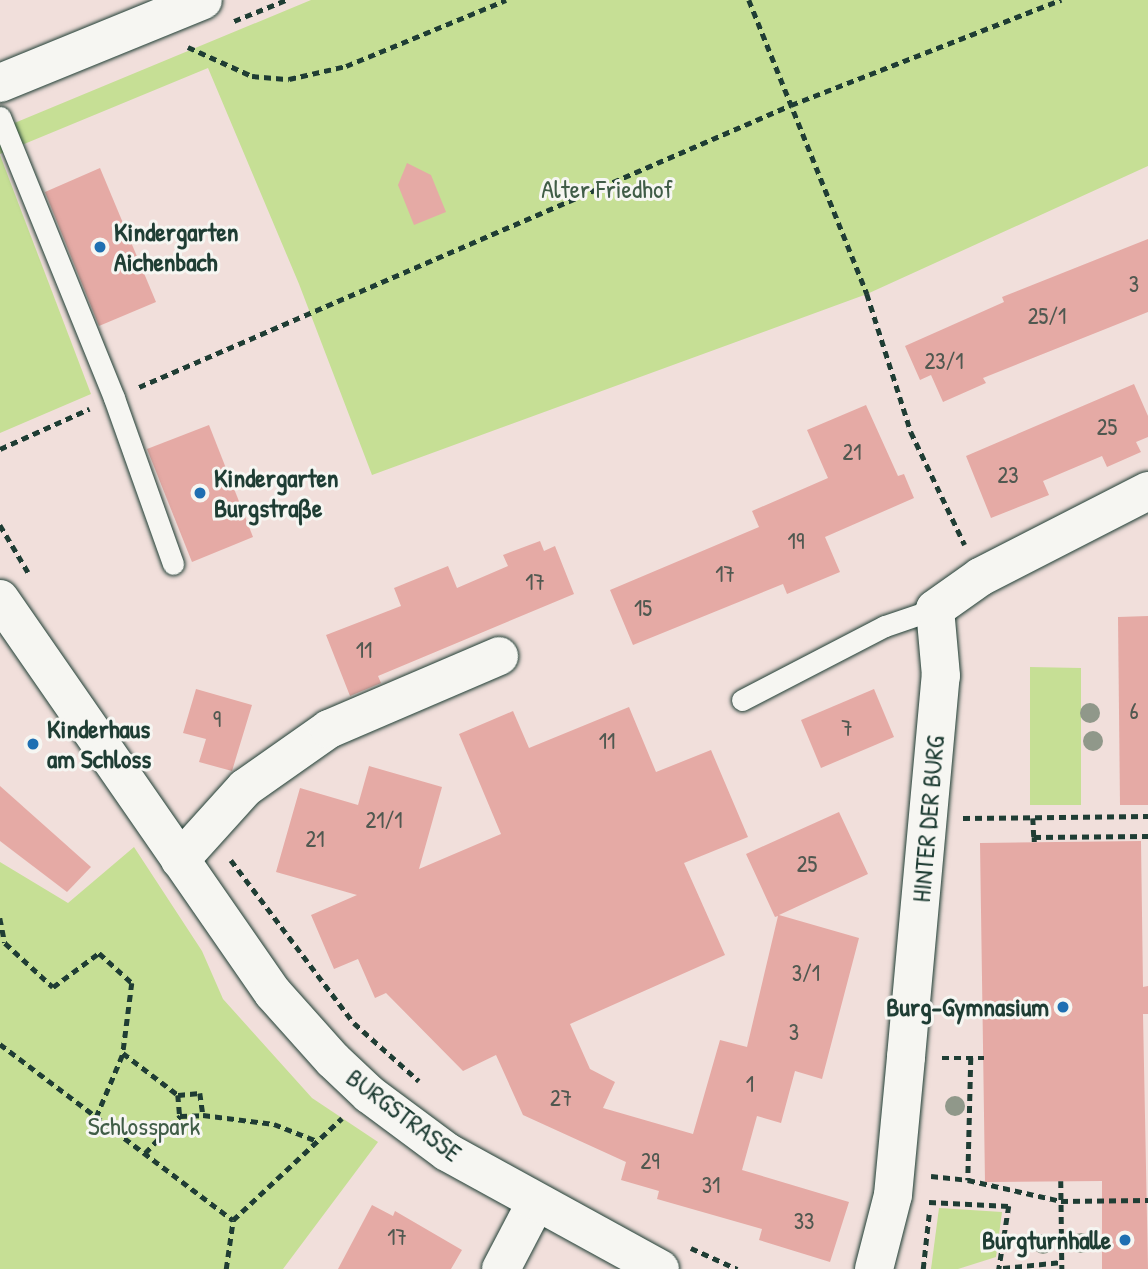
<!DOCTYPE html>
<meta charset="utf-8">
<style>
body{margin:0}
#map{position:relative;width:1148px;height:1269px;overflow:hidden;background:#f1dfdb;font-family:"Patrick Hand",sans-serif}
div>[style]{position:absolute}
.green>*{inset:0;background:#c6df95}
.building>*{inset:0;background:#e5aaa5}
.path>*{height:4.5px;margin-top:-2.25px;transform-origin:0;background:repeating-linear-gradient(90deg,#1f3d34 0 7px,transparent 0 12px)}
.roads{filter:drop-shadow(0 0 2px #1f3d34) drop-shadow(0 0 2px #1f3d34)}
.service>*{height:21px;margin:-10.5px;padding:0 10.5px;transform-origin:10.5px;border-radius:10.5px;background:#f6f6f2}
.minor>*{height:38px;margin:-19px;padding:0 19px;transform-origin:19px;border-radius:19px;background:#f6f6f2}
.secondary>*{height:38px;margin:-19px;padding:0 19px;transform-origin:19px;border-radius:19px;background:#f6f6f2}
.trees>*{width:20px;height:20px;margin:-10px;border-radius:50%;background:#90988a}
.dots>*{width:19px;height:19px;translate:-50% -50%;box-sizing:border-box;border:4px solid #f6f6f2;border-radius:50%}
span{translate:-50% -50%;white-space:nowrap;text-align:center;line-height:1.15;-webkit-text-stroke:6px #f6f6f2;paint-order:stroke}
.number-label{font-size:23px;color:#505850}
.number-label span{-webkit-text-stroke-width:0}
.park-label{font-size:26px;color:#405d47}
.poi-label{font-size:26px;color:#1f3d34;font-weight:700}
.left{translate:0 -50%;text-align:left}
.right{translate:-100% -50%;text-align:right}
.street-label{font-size:26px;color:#1f3d34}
</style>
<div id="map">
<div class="green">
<i style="clip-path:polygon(311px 0,1148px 0,1148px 166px,867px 294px,372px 475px,299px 284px,208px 68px,0 154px,0 129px)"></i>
<i style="clip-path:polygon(0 155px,91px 394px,0 433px)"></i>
<i style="clip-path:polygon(1030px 667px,1081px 668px,1081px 805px,1030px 805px)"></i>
<i style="clip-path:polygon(134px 847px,202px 951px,223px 999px,312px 1098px,378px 1142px,283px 1269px,0 1269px,0 862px,68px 903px)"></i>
<i style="clip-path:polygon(939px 1208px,1002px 1212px,996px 1257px,958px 1269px,931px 1269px)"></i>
</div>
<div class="building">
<i style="clip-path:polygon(407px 163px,431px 175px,446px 212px,414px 225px,398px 185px)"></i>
<i style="clip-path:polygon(100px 168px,156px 302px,99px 326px,45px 192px)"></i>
<i style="clip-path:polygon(1148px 239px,1148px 312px,983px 378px,986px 383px,943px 402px,931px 375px,920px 380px,905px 346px,1004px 302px,1002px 297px)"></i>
<i style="clip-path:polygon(1134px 384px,1148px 416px,1148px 437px,1136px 442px,1141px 452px,1107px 467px,1102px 456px,1043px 481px,1049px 495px,991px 518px,966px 456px)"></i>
<i style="clip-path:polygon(866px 405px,898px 476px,904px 474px,914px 498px,825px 537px,840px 572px,787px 594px,783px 584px,633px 645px,610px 590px,759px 527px,752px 511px,828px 478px,807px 430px)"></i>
<i style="clip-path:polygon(209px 425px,253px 537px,192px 562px,147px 449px)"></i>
<i style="clip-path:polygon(540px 541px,544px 551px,555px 546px,574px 594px,378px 676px,381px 683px,350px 696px,326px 635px,401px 606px,394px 588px,448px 566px,457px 588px,508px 566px,503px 555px)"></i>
<i style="clip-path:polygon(1148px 616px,1148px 805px,1120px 805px,1118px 617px)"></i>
<i style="clip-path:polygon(196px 689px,252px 705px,232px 771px,199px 762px,206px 739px,183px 733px)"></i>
<i style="clip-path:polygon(874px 689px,894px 737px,821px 768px,801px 720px)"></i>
<i style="clip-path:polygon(629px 707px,656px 772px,711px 750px,748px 837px,684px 863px,725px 955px,570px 1024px,590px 1069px,615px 1082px,603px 1108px,693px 1134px,720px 1040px,747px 1047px,778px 916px,775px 917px,746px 854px,839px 812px,868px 874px,779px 915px,859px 938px,822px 1079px,795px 1071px,781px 1123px,757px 1116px,742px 1170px,849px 1202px,830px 1262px,759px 1240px,762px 1229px,657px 1199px,659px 1191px,621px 1180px,626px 1162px,523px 1115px,496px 1055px,463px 1071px,386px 993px,375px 998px,358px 959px,334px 969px,311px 915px,357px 895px,276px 872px,300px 788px,358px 805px,369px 766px,442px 787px,419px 869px,501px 834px,459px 734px,513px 711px,529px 748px)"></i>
<i style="clip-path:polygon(0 786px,91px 867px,67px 892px,0 841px)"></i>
<i style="clip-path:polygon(1141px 841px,1143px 987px,1148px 986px,1148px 1014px,1143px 1014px,1148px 1269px,1102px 1269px,1102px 1181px,985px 1182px,980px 843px)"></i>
<i style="clip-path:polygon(372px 1205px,393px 1216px,395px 1211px,462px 1250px,451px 1269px,338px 1269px)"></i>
</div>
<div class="path">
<i style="left:749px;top:0;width:317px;rotate:68.1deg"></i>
<i style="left:867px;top:294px;width:145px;rotate:72.3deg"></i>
<i style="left:911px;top:432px;width:125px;rotate:64.5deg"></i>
<i style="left:234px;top:21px;width:56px;rotate:-22deg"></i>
<i style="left:188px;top:47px;width:70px;rotate:24.4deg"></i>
<i style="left:252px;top:76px;width:37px;rotate:5deg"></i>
<i style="left:289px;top:79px;width:58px;rotate:-12.8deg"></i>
<i style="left:346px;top:66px;width:173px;rotate:-22.4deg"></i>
<i style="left:139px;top:387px;width:710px;rotate:-23.39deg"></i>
<i style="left:791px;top:105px;width:290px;rotate:-21.3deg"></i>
<i style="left:0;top:449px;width:98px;rotate:-24.2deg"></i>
<i style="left:0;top:525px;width:55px;rotate:59.2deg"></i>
<i style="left:963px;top:818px;width:185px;rotate:-0.6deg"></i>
<i style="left:1033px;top:818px;width:19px;rotate:87deg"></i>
<i style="left:1034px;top:842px;width:5px;rotate:-90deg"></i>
<i style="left:1034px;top:837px;width:114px;rotate:-0.5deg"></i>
<i style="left:231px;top:860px;width:204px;rotate:53deg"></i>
<i style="left:354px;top:1023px;width:87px;rotate:41.7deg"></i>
<i style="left:0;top:918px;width:25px;rotate:79deg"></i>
<i style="left:5px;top:943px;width:65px;rotate:42.5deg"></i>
<i style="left:53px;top:987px;width:57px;rotate:-36.5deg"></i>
<i style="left:99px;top:953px;width:45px;rotate:42.3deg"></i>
<i style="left:132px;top:983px;width:71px;rotate:97.3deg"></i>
<i style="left:123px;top:1053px;width:69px;rotate:37.4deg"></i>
<i style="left:178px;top:1095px;width:21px;rotate:85deg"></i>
<i style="left:0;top:1044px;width:292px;rotate:37.1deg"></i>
<i style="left:233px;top:1220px;width:149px;rotate:-43.1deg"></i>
<i style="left:942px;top:1058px;width:42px"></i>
<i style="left:971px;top:1058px;width:122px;rotate:91.4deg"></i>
<i style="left:968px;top:1180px;width:95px;rotate:12.7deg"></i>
<i style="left:1061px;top:1201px;width:87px;rotate:-0.7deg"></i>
<i style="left:178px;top:1095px;width:22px;rotate:-5deg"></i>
<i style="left:200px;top:1093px;width:22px;rotate:82deg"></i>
<i style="left:203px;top:1115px;width:72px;rotate:7.2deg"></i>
<i style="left:274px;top:1124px;width:46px;rotate:21.6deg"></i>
<i style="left:96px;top:1117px;width:69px;rotate:-67.1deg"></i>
<i style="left:145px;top:1153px;width:51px;rotate:-46.6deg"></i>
<i style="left:180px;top:1116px;width:23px;rotate:-2deg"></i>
<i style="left:931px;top:1176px;width:37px;rotate:6deg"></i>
<i style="left:1061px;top:1181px;width:88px;rotate:89.3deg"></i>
<i style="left:929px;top:1202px;width:80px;rotate:2.9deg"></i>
<i style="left:1009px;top:1206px;width:64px;rotate:99deg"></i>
<i style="left:691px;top:1248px;width:51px;rotate:24.5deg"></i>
<i style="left:1003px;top:1268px;width:59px;rotate:-5.8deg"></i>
<i style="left:226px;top:1269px;width:49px;rotate:-81.9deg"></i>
<i style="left:923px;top:1269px;width:55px;rotate:-83.8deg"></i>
</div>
<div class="roads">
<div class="service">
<i style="left:0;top:117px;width:303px;rotate:67.9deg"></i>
<i style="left:114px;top:398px;width:176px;rotate:70.4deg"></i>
<i style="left:742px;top:700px;width:161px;rotate:-27.4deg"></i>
<i style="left:885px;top:626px;width:53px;rotate:-18.8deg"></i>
</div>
<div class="minor">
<i style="left:0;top:83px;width:219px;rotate:-22.2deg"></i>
<i style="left:180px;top:860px;width:97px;rotate:-47.9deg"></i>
<i style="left:245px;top:788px;width:103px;rotate:-35.1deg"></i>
<i style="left:329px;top:729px;width:185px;rotate:-23.2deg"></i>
<i style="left:501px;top:1269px;width:73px;rotate:-62.4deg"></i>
<i style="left:874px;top:1269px;width:76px;rotate:-75.6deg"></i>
<i style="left:893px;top:1195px;width:139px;rotate:-84.6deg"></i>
<i style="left:906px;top:1057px;width:383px;rotate:-84.8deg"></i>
<i style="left:941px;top:676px;width:67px;rotate:-95.1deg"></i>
<i style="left:935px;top:609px;width:55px;rotate:-35.4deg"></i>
<i style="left:980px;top:577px;width:189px;rotate:-27.1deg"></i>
</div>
<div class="secondary">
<i style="left:0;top:599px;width:479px;rotate:55.3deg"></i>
<i style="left:273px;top:993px;width:90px;rotate:48.2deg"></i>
<i style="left:333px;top:1060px;width:50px;rotate:43.4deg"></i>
<i style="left:369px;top:1094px;width:97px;rotate:36.6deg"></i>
<i style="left:447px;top:1152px;width:243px;rotate:28.8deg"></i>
</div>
</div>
<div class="trees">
<i style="left:1090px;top:713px"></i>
<i style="left:1093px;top:741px"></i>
<i style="left:955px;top:1106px"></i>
<i style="left:1081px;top:1243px"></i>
<i style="left:1043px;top:1244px"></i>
</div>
<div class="dots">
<i style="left:100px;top:247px;background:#1f6fb2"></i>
<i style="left:200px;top:493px;background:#1f6fb2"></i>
<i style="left:33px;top:744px;background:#1f6fb2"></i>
<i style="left:1063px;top:1007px;background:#1f6fb2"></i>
<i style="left:1125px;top:1240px;background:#1f6fb2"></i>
</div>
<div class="number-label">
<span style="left:1134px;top:284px">3</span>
<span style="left:1047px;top:316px">25/1</span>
<span style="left:944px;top:361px">23/1</span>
<span style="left:1107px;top:427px">25</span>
<span style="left:852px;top:452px">21</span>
<span style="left:1008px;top:475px">23</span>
<span style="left:796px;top:541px">19</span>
<span style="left:725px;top:574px">17</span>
<span style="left:535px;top:582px">17</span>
<span style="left:643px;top:608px">15</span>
<span style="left:364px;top:650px">11</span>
<span style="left:1134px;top:711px">6</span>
<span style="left:217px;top:719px">9</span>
<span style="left:847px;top:728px">7</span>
<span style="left:607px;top:741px">11</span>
<span style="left:384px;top:820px">21/1</span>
<span style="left:315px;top:839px">21</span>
<span style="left:807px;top:864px">25</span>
<span style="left:806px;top:973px">3/1</span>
<span style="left:794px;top:1032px">3</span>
<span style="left:750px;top:1084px">1</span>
<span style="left:561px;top:1098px">27</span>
<span style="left:650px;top:1161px">29</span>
<span style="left:711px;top:1185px">31</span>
<span style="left:804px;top:1221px">33</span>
<span style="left:397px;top:1237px">17</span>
</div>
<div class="park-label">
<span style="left:607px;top:189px">Alter Friedhof</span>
<span style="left:144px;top:1126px">Schlosspark</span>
</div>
<div class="poi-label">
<span class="left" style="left:114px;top:247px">Kindergarten<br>Aichenbach</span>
<span class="left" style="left:214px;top:493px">Kindergarten<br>Burgstraße</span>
<span class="left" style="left:47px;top:744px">Kinderhaus<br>am Schloss</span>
<span class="right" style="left:1049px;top:1007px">Burg-Gymnasium</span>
<span class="right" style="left:1111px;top:1240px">Burgturnhalle</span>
</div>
<div class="street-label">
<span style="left:928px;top:819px;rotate:-85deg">HINTER DER BURG</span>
<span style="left:404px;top:1115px;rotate:37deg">BURGSTRASSE</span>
</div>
</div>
